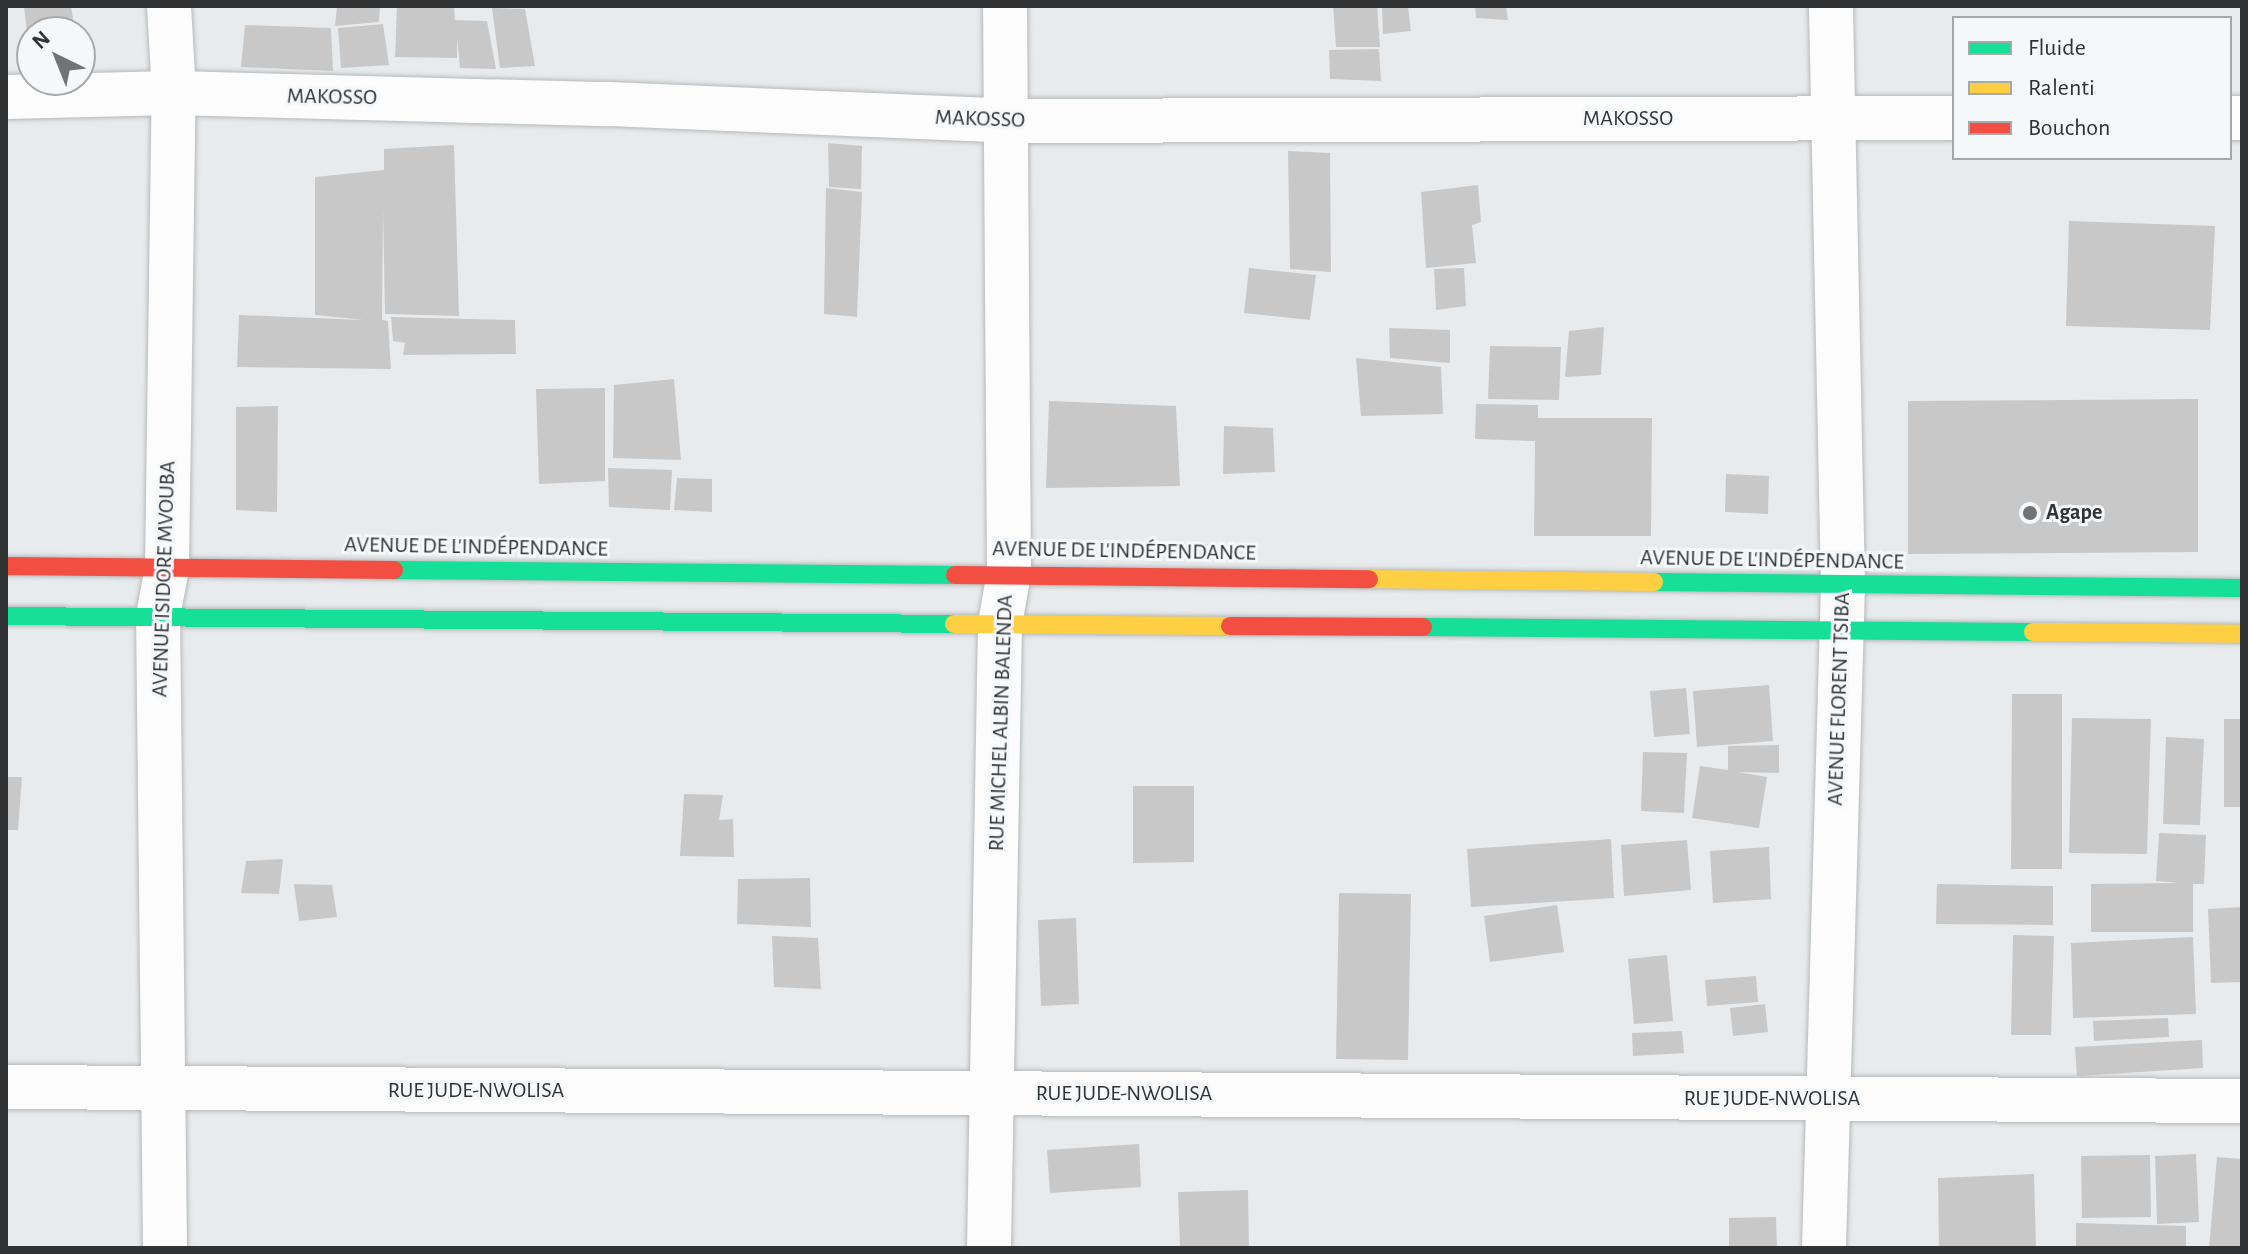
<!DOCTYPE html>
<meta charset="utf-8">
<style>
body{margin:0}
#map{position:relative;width:2248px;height:1254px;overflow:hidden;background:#e8ebed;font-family:"Alegreya Sans",sans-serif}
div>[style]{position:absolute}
.building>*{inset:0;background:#c8c8c9}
.roads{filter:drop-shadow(0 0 2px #b6b9ba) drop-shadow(0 0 2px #b6b9ba)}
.street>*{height:44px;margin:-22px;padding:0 22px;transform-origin:22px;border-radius:22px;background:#fcfcfc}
.fast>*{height:18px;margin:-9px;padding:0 9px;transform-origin:9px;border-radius:9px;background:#16e098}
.slow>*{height:18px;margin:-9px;padding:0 9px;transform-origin:9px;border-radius:9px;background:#ffcf43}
.jam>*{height:18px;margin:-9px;padding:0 9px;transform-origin:9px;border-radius:9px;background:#f24e42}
.dots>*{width:22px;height:22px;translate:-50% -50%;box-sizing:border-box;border:4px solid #f4f8fb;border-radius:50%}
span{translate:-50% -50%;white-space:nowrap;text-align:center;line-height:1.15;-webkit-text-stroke:6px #f4f8fb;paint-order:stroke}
.street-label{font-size:22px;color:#313234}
.poi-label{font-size:22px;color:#313234;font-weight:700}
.left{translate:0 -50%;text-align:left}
.frame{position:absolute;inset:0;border:8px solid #313234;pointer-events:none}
.legend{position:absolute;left:1952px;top:16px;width:280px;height:144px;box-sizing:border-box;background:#f4f8fb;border:2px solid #a6a9ab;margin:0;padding:10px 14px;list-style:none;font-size:24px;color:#313234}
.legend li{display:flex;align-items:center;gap:16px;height:40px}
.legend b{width:40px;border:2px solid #a6a9ab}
.north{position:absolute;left:16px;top:16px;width:80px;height:80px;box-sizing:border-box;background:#f4f8fb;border:2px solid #a6a9ab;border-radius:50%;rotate:317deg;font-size:22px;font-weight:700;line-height:32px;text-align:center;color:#313234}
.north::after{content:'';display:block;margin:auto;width:28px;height:36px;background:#717375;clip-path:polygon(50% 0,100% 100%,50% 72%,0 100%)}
</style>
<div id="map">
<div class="building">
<i style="clip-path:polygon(24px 6px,71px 6px,75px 32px,32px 32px,30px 59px)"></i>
<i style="clip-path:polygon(337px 6px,380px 6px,379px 22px,335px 26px)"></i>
<i style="clip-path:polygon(397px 6px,454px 6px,455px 20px,487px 21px,496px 69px,460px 68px,457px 38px,457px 58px,395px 57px)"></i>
<i style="clip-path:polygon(1333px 6px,1377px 6px,1380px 47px,1336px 47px)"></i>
<i style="clip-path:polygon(1382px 6px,1408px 6px,1411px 31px,1383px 34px)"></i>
<i style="clip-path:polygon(1475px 6px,1506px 6px,1508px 20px,1476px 18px)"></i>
<i style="clip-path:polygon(492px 8px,525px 9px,535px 66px,500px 68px)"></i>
<i style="clip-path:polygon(383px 24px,389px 65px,341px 68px,338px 28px)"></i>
<i style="clip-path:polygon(245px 25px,331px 28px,333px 71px,241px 67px)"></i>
<i style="clip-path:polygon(1379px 49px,1381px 81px,1330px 79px,1329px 50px)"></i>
<i style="clip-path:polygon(828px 143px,862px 146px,861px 189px,829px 187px)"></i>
<i style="clip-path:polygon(454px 145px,459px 316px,385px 314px,383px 209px,382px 320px,388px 321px,391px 369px,237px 367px,239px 315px,364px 320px,315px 315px,315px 177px,384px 170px,384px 149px)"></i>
<i style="clip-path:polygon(1288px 151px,1330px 153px,1331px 272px,1290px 269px)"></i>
<i style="clip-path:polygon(1478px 185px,1481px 222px,1472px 225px,1476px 263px,1426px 268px,1421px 192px)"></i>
<i style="clip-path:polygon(826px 188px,862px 192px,857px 317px,824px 314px)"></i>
<i style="clip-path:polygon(2069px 221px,2215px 226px,2210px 330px,2066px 326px)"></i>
<i style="clip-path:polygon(1249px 268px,1316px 275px,1310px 320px,1244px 313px)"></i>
<i style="clip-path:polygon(1464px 268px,1466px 306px,1436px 310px,1434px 269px)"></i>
<i style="clip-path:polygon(391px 317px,515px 320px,516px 354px,403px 355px,405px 343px,393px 341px)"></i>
<i style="clip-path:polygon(1604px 327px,1601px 375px,1565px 377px,1569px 331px)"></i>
<i style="clip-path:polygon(1389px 328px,1450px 330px,1450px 363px,1390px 358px)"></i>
<i style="clip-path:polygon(1490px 346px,1561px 347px,1559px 400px,1488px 399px)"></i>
<i style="clip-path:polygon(1356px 358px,1441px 367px,1443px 414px,1361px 416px)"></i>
<i style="clip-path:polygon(674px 379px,681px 460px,613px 458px,614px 385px)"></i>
<i style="clip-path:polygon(605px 388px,605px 481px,539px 484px,536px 389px)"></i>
<i style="clip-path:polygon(2198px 399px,2198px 552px,1908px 554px,1908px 401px)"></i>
<i style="clip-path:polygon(1049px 401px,1176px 406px,1180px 486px,1046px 488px)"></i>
<i style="clip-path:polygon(1476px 404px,1538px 405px,1538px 418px,1652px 418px,1651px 536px,1534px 536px,1535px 441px,1475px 439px)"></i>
<i style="clip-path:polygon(278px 406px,277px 512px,236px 510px,236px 407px)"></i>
<i style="clip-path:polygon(1224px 426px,1273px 428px,1275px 472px,1223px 474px)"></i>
<i style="clip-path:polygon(608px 468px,672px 470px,670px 510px,609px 507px)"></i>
<i style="clip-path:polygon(1726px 474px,1769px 476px,1768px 514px,1725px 512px)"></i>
<i style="clip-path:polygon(677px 478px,712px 479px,712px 512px,674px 510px)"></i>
<i style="clip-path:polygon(1769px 685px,1773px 741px,1697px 747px,1693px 691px)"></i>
<i style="clip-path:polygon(1686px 688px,1690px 734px,1654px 737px,1650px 691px)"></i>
<i style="clip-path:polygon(2012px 694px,2062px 694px,2062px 869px,2011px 869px)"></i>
<i style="clip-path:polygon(2072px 718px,2151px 719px,2147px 854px,2069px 853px)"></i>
<i style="clip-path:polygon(2224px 719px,2242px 719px,2242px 807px,2224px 807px)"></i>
<i style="clip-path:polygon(2166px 737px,2204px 739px,2200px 825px,2163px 824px)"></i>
<i style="clip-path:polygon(1779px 745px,1779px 773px,1738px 772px,1767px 777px,1759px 828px,1692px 818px,1700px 766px,1728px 770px,1728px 746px)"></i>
<i style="clip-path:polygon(1643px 752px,1687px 753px,1684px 813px,1641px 811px)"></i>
<i style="clip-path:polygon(6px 777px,22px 777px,18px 830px,6px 830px)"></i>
<i style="clip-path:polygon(1133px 786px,1194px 786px,1194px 862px,1133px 863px)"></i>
<i style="clip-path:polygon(684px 794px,723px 795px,719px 820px,733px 819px,734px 857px,680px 856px)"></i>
<i style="clip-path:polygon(2159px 833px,2206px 835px,2204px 884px,2193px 884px,2193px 932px,2091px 932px,2091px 884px,2178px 883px,2156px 881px)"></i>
<i style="clip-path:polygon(1611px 839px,1614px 898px,1471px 907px,1467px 849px)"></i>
<i style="clip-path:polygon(1687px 840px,1691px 890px,1624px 896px,1621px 845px)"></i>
<i style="clip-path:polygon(1769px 847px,1771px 899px,1713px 903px,1710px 851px)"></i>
<i style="clip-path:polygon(283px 859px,279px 894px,241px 893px,246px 861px)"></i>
<i style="clip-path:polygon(810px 878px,811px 927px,737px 924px,738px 879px)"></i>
<i style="clip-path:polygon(294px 884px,332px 885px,337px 917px,299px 921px)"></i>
<i style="clip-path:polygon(1937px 884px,2053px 886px,2053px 925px,1936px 924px)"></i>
<i style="clip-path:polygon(1339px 893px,1411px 894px,1408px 1060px,1336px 1059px)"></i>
<i style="clip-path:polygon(1557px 905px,1564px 952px,1490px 962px,1484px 916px)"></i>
<i style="clip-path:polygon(2242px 907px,2242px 982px,2211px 983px,2208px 909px)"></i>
<i style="clip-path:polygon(1076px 918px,1079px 1004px,1041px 1006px,1038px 920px)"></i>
<i style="clip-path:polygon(2013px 935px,2054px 936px,2051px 1035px,2011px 1035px)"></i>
<i style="clip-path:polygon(772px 936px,818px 938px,821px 989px,774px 987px)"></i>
<i style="clip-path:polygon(2193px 937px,2196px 1014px,2073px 1018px,2071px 943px)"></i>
<i style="clip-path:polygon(1667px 955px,1673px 1021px,1634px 1024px,1628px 959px)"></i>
<i style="clip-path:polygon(1756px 976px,1758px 1002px,1707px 1006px,1705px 980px)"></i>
<i style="clip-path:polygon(1765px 1004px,1768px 1032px,1733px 1036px,1730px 1008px)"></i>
<i style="clip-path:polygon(2168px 1018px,2169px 1037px,2094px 1041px,2093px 1021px)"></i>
<i style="clip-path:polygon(1682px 1031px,1684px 1053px,1633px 1056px,1632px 1033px)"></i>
<i style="clip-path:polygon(2202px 1040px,2203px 1068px,2077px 1076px,2075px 1047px)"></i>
<i style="clip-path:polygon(1139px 1144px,1141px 1187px,1050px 1193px,1047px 1150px)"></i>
<i style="clip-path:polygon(2196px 1154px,2199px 1222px,2157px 1224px,2155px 1156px)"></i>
<i style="clip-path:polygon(2150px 1155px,2151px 1217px,2082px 1218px,2081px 1156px)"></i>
<i style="clip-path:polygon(2217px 1157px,2242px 1159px,2242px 1248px,2209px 1248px)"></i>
<i style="clip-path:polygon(2034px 1174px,2036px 1248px,1939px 1248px,1938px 1178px)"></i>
<i style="clip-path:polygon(1248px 1190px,1249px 1248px,1180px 1248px,1178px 1192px)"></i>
<i style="clip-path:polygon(1776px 1217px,1777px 1248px,1729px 1248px,1729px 1218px)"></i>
<i style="clip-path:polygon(2076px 1223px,2186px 1226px,2186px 1248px,2076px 1248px)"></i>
</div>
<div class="roads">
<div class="street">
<i style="left:6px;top:97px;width:168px;rotate:-1.4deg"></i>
<i style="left:174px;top:93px;width:434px;rotate:1.5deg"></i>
<i style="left:608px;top:104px;width:398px;rotate:2.4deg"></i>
<i style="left:1006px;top:121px;width:948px;rotate:-0.18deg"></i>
<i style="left:2230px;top:118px;width:12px"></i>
<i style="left:6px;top:1087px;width:2236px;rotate:0.36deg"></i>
<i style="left:165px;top:1248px;width:632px;rotate:-90.63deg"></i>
<i style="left:158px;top:616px;width:49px;rotate:-79.4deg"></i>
<i style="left:167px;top:568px;width:475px;rotate:-89.2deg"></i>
<i style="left:174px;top:93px;width:87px;rotate:-93.3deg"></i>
<i style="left:989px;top:1248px;width:624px;rotate:-88.99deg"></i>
<i style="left:1000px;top:624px;width:52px;rotate:-80deg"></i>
<i style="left:1009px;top:573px;width:567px;rotate:-90.4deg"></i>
<i style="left:1824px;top:1248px;width:662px;rotate:-88.36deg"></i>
<i style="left:1843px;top:586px;width:580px;rotate:-91.19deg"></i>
</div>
<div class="fast">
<i style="left:394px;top:570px;width:561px;rotate:0.51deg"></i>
<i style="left:1654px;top:582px;width:588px;rotate:0.58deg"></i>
<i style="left:6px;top:616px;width:948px;rotate:0.48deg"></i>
<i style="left:1423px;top:627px;width:610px;rotate:0.47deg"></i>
</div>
<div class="slow">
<i style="left:1369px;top:579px;width:285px;rotate:0.6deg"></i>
<i style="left:954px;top:624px;width:276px;rotate:0.4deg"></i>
<i style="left:2033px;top:632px;width:209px;rotate:0.5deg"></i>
</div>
<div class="jam">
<i style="left:6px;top:566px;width:388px;rotate:0.6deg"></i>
<i style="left:955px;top:575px;width:414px;rotate:0.6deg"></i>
<i style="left:1230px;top:626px;width:193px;rotate:0.3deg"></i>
</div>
</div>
<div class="dots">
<i style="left:2030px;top:513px;background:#717375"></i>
</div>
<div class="street-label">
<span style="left:332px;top:97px;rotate:1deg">MAKOSSO</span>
<span style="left:980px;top:119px;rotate:2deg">MAKOSSO</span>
<span style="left:1628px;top:119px">MAKOSSO</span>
<span style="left:476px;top:547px;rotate:1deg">AVENUE DE L'INDÉPENDANCE</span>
<span style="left:1124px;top:551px;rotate:1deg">AVENUE DE L'INDÉPENDANCE</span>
<span style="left:1772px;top:560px;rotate:1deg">AVENUE DE L'INDÉPENDANCE</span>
<span style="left:164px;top:579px;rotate:-88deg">AVENUE ISIDORE MVOUBA</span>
<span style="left:1839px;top:699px;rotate:-88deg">AVENUE FLORENT TSIBA</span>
<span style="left:1001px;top:723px;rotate:-88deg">RUE MICHEL ALBIN BALENDA</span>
<span style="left:476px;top:1091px">RUE JUDE-NWOLISA</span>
<span style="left:1124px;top:1094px">RUE JUDE-NWOLISA</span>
<span style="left:1772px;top:1099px">RUE JUDE-NWOLISA</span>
</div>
<div class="poi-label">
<span class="left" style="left:2046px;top:513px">Agape</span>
</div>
<div class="frame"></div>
<ul class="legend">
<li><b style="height:10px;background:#16e098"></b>Fluide</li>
<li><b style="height:10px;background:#ffcf43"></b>Ralenti</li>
<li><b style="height:10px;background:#f24e42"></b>Bouchon</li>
</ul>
<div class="north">N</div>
</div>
